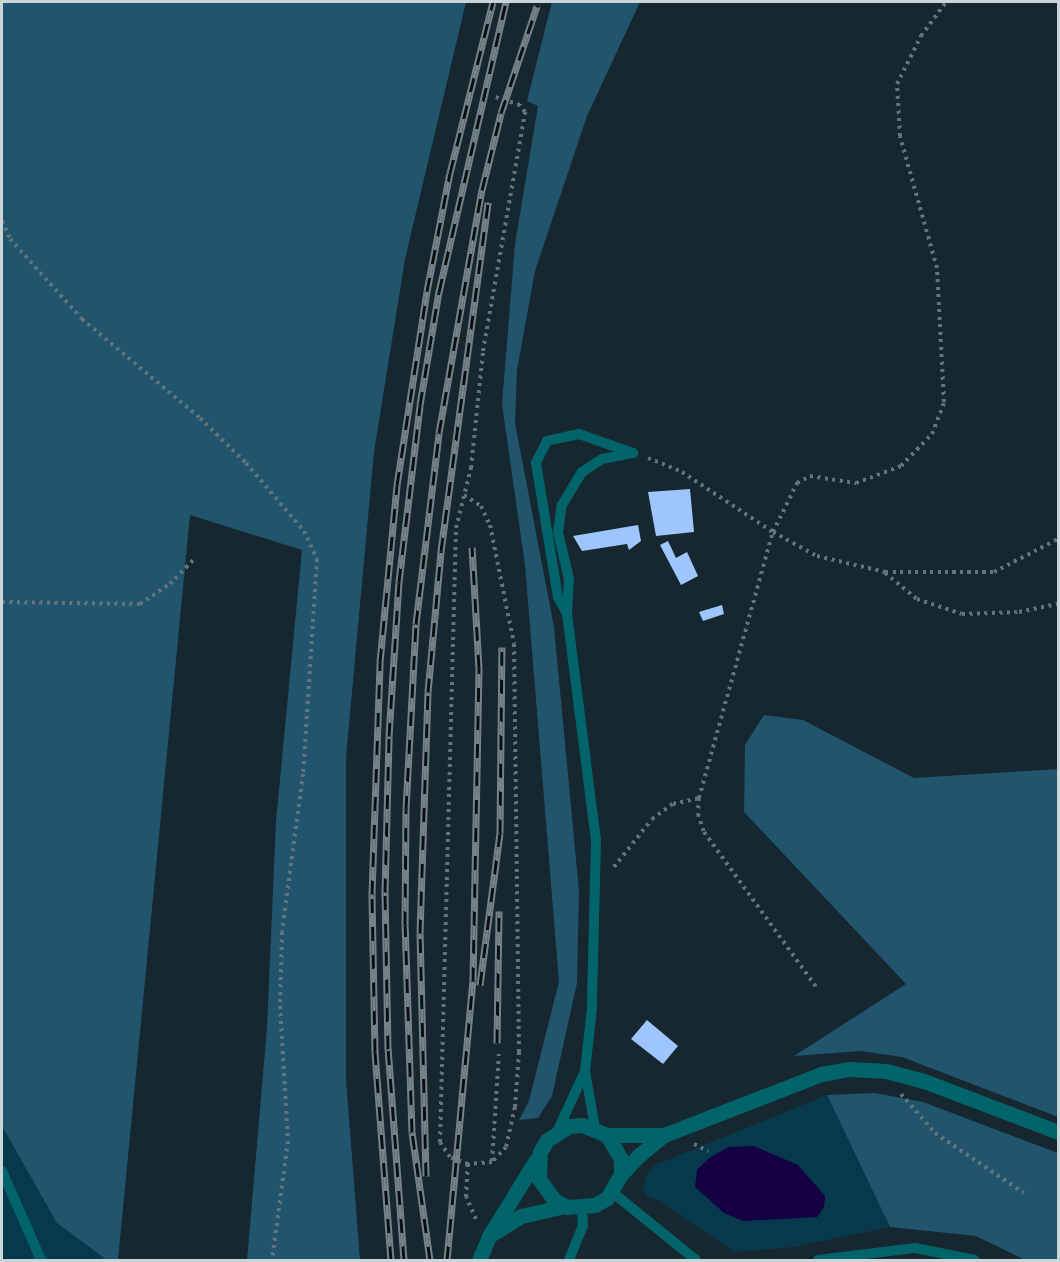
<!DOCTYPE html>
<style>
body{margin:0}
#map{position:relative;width:1060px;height:1262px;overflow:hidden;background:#16272f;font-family:Commissioner,sans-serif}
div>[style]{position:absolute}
.green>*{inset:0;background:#07394d}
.forest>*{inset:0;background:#20556d}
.water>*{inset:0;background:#150044}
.building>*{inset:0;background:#9ec5fd}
.path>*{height:4px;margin-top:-2px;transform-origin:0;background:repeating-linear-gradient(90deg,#65747a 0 3px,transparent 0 7.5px)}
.lane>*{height:10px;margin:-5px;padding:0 5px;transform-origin:5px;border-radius:5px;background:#02646b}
.street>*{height:15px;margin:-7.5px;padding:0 7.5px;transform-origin:7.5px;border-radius:7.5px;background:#02646b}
.rail>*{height:7px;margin-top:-3.5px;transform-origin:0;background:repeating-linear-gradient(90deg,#080f12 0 14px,#758389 0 28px);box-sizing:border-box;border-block:2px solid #758389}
span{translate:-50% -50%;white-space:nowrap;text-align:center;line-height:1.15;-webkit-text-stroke:6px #080f12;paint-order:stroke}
.frame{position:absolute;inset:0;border:3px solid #cad5da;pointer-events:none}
</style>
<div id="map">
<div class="green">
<i style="clip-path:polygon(827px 1095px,890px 1227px,793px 1247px,735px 1252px,658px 1200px,646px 1196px,643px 1188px,646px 1176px,655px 1165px)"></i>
<i style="clip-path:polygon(2px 1126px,57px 1222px,107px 1260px,2px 1260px)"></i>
</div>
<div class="forest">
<i style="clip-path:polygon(2px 2px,466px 2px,405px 259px,374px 452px,346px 757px,346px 1079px,360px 1260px,247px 1260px,267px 1028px,276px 821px,302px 550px,190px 515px,118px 1260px,107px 1260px,57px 1223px,2px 1126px)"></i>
<i style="clip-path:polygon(552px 2px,640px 2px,587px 116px,535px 271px,517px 370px,515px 423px,554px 627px,579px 891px,577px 983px,552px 1096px,538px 1118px,519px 1120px,529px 1101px,559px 982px,525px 565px,502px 404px,515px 244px,538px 106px,527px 101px)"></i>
<i style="clip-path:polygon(764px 715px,803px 720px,914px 778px,1058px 769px,1058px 1117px,902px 1057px,861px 1051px,794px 1056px,906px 984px,744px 812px,745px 745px)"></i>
<i style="clip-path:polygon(875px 1093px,923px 1102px,1058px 1153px,1058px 1260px,1025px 1260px,976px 1236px,890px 1227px,827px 1095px)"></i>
</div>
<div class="water">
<i style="clip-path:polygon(754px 1146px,798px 1165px,825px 1196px,824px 1207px,817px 1217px,743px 1221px,724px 1213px,695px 1187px,697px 1170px,709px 1158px,729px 1147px)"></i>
</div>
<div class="building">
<i style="clip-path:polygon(690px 489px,694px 532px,656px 536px,648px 492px)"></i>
<i style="clip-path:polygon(638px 525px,641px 541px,629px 550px,627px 544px,582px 551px,573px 536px)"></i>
<i style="clip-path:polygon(668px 541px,676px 558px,687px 552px,698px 576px,681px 585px,660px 545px)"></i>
<i style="clip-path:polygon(722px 605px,724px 614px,703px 621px,699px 612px)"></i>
<i style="clip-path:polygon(647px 1020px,678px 1046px,663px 1064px,631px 1039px)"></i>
</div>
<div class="path">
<i style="left:2px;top:221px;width:20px;rotate:66deg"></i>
<i style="left:10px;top:239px;width:108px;rotate:48deg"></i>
<i style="left:82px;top:319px;width:154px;rotate:40deg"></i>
<i style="left:200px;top:418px;width:64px;rotate:44.4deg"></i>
<i style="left:246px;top:463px;width:89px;rotate:49.5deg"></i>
<i style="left:304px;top:531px;width:31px;rotate:65deg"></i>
<i style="left:317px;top:559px;width:215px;rotate:93.7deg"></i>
<i style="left:303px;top:774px;width:159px;rotate:97.6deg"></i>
<i style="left:282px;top:932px;width:74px;rotate:91.5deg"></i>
<i style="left:280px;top:1006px;width:135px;rotate:86.6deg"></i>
<i style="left:288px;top:1141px;width:120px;rotate:97.7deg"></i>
<i style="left:648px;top:458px;width:37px;rotate:22deg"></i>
<i style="left:682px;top:472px;width:109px;rotate:33.4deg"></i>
<i style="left:773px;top:532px;width:50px;rotate:28.6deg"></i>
<i style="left:817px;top:556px;width:70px;rotate:13.2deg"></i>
<i style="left:885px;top:572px;width:109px"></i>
<i style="left:994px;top:572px;width:72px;rotate:-27.3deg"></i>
<i style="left:464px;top:495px;width:20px;rotate:33deg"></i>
<i style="left:481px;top:506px;width:21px;rotate:65deg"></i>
<i style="left:490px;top:525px;width:121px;rotate:78.6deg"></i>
<i style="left:514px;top:644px;width:408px;rotate:89.3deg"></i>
<i style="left:519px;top:1052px;width:55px;rotate:94.2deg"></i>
<i style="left:515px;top:1107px;width:41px;rotate:102.7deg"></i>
<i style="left:506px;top:1147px;width:21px;rotate:133deg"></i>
<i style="left:492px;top:1162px;width:24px;rotate:175deg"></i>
<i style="left:885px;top:573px;width:41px;rotate:39.1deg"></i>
<i style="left:917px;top:599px;width:47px;rotate:18.4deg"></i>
<i style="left:962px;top:614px;width:57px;rotate:-2deg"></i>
<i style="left:1019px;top:612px;width:40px;rotate:-12deg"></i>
<i style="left:2px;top:602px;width:138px;rotate:0.8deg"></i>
<i style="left:140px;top:604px;width:36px;rotate:-34deg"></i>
<i style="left:170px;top:584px;width:35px;rotate:-46deg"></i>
<i style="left:699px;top:798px;width:16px;rotate:94deg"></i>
<i style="left:698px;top:814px;width:19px;rotate:72deg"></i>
<i style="left:704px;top:832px;width:191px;rotate:54.1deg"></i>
<i style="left:614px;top:867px;width:61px;rotate:-51.6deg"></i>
<i style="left:652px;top:819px;width:26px;rotate:-36deg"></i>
<i style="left:673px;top:804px;width:27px;rotate:-13deg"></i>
<i style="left:699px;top:798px;width:276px;rotate:-74.5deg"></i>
<i style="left:773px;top:532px;width:55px;rotate:-63.9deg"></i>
<i style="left:797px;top:483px;width:15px;rotate:-28deg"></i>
<i style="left:810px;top:476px;width:47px;rotate:8.7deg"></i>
<i style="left:856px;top:483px;width:48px;rotate:-20.7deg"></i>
<i style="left:901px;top:466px;width:45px;rotate:-45.9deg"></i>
<i style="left:932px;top:434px;width:34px;rotate:-69deg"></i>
<i style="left:944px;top:402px;width:134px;rotate:-93deg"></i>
<i style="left:937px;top:268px;width:137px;rotate:-105.7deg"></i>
<i style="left:900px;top:136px;width:52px;rotate:-93.3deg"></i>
<i style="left:897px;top:84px;width:54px;rotate:-63.4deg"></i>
<i style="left:921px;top:36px;width:42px;rotate:-53.7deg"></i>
<i style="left:901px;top:1094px;width:52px;rotate:48.9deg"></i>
<i style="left:935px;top:1133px;width:107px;rotate:34deg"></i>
<i style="left:694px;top:1144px;width:16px;rotate:27deg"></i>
<i style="left:492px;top:1161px;width:107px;rotate:-86.3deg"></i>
<i style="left:476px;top:1219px;width:24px;rotate:-114deg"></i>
<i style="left:466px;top:1197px;width:33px;rotate:-87deg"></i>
<i style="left:468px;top:1164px;width:19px;rotate:-159deg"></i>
<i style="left:450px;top:1157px;width:18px;rotate:-124deg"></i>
<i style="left:440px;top:1142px;width:614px;rotate:-88.51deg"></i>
<i style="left:456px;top:528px;width:62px;rotate:-76deg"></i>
<i style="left:471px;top:468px;width:118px;rotate:-84.1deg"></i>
<i style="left:483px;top:351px;width:243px;rotate:-80deg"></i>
<i style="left:525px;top:112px;width:9px;rotate:-126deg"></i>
<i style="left:520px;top:105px;width:26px;rotate:-162deg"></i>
</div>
<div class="lane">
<i style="left:567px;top:614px;width:35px;rotate:-87deg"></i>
<i style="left:569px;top:579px;width:48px;rotate:-103.2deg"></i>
<i style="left:558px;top:532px;width:27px;rotate:-82deg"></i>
<i style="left:562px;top:505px;width:39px;rotate:-59deg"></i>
<i style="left:582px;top:472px;width:24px;rotate:-33deg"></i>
<i style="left:602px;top:459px;width:32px;rotate:-11deg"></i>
<i style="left:633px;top:453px;width:57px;rotate:-160.6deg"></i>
<i style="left:579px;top:434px;width:33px;rotate:168deg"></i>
<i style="left:547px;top:441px;width:25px;rotate:117deg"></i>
<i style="left:536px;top:463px;width:136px;rotate:80.7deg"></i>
<i style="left:558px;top:597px;width:19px;rotate:62deg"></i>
<i style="left:567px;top:614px;width:227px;rotate:82.7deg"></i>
<i style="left:596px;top:839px;width:169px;rotate:91.4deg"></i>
<i style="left:592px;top:1008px;width:63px;rotate:96.3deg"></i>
<i style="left:557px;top:1132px;width:67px;rotate:-65.3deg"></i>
<i style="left:585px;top:1071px;width:58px;rotate:80deg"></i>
<i style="left:2px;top:1171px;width:97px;rotate:66.3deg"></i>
<i style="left:612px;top:1192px;width:108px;rotate:39deg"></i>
<i style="left:569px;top:1260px;width:37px;rotate:-68deg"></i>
<i style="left:583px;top:1226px;width:18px;rotate:-93deg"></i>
<i style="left:818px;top:1260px;width:98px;rotate:-7.1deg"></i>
<i style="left:915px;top:1248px;width:61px;rotate:11.3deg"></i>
</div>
<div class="street">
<i style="left:607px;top:1135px;width:57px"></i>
<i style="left:664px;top:1135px;width:32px;rotate:141deg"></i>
<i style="left:639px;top:1155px;width:26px;rotate:133deg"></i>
<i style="left:621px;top:1174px;width:28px;rotate:120deg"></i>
<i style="left:607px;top:1198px;width:14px;rotate:150deg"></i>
<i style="left:595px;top:1205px;width:27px;rotate:176deg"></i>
<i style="left:568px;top:1207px;width:14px;rotate:-155deg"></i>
<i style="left:555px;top:1201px;width:27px;rotate:-126deg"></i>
<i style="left:539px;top:1179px;width:27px;rotate:-88deg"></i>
<i style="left:540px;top:1152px;width:14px;rotate:-60deg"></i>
<i style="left:547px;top:1140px;width:26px;rotate:-32deg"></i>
<i style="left:569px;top:1126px;width:13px;rotate:-4deg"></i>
<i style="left:582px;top:1125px;width:27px;rotate:22deg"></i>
<i style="left:607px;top:1135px;width:28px;rotate:60deg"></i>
<i style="left:621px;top:1159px;width:15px;rotate:90deg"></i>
<i style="left:664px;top:1135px;width:168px;rotate:-21.2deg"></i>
<i style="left:821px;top:1074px;width:28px;rotate:-10deg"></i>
<i style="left:849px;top:1069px;width:37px;rotate:3deg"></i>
<i style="left:886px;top:1071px;width:39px;rotate:15deg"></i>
<i style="left:924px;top:1081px;width:143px;rotate:20.8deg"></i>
<i style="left:536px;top:1160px;width:89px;rotate:121.7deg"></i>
<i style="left:489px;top:1236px;width:38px;rotate:-32deg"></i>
<i style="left:521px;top:1216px;width:45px;rotate:-12.8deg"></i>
<i style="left:479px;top:1260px;width:26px;rotate:-67deg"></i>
</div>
<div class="rail">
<i style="left:480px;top:985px;width:153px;rotate:-82.5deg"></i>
<i style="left:500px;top:833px;width:186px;rotate:-89.4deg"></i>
<i style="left:497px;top:1043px;width:132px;rotate:-89.1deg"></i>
<i style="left:426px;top:1176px;width:243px;rotate:-91.4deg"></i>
<i style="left:420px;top:933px;width:241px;rotate:-88.1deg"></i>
<i style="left:428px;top:692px;width:142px;rotate:-84.7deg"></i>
<i style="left:441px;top:551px;width:352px;rotate:-82.3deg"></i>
<i style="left:391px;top:1260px;width:209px;rotate:-94.4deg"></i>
<i style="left:375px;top:1052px;width:158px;rotate:-91.1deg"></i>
<i style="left:372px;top:894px;width:232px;rotate:-88deg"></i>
<i style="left:380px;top:662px;width:178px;rotate:-84.5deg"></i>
<i style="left:397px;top:485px;width:196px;rotate:-81.2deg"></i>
<i style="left:427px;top:291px;width:120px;rotate:-79deg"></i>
<i style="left:450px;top:173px;width:176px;rotate:-75.9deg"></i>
<i style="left:404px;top:1260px;width:212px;rotate:-94.3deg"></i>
<i style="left:388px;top:1049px;width:157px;rotate:-91.1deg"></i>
<i style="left:385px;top:892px;width:156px;rotate:-88.5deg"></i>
<i style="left:389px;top:736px;width:154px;rotate:-86.3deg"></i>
<i style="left:399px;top:582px;width:178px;rotate:-83.2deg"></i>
<i style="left:420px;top:405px;width:115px;rotate:-80.5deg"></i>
<i style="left:439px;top:292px;width:298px;rotate:-77deg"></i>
<i style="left:430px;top:1260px;width:129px;rotate:-98deg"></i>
<i style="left:412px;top:1132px;width:207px;rotate:-91.9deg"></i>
<i style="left:405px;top:925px;width:116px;rotate:-89.5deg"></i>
<i style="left:406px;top:809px;width:185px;rotate:-86.9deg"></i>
<i style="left:416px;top:624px;width:192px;rotate:-83.1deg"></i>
<i style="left:439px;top:433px;width:247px;rotate:-80deg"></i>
<i style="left:482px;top:190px;width:79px;rotate:-76.1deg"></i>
<i style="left:501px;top:113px;width:113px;rotate:-71.4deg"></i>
<i style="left:447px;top:1260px;width:280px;rotate:-84.7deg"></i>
<i style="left:473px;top:981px;width:313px;rotate:-88.9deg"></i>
<i style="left:479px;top:668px;width:121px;rotate:-93.3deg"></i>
</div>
<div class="frame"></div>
</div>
